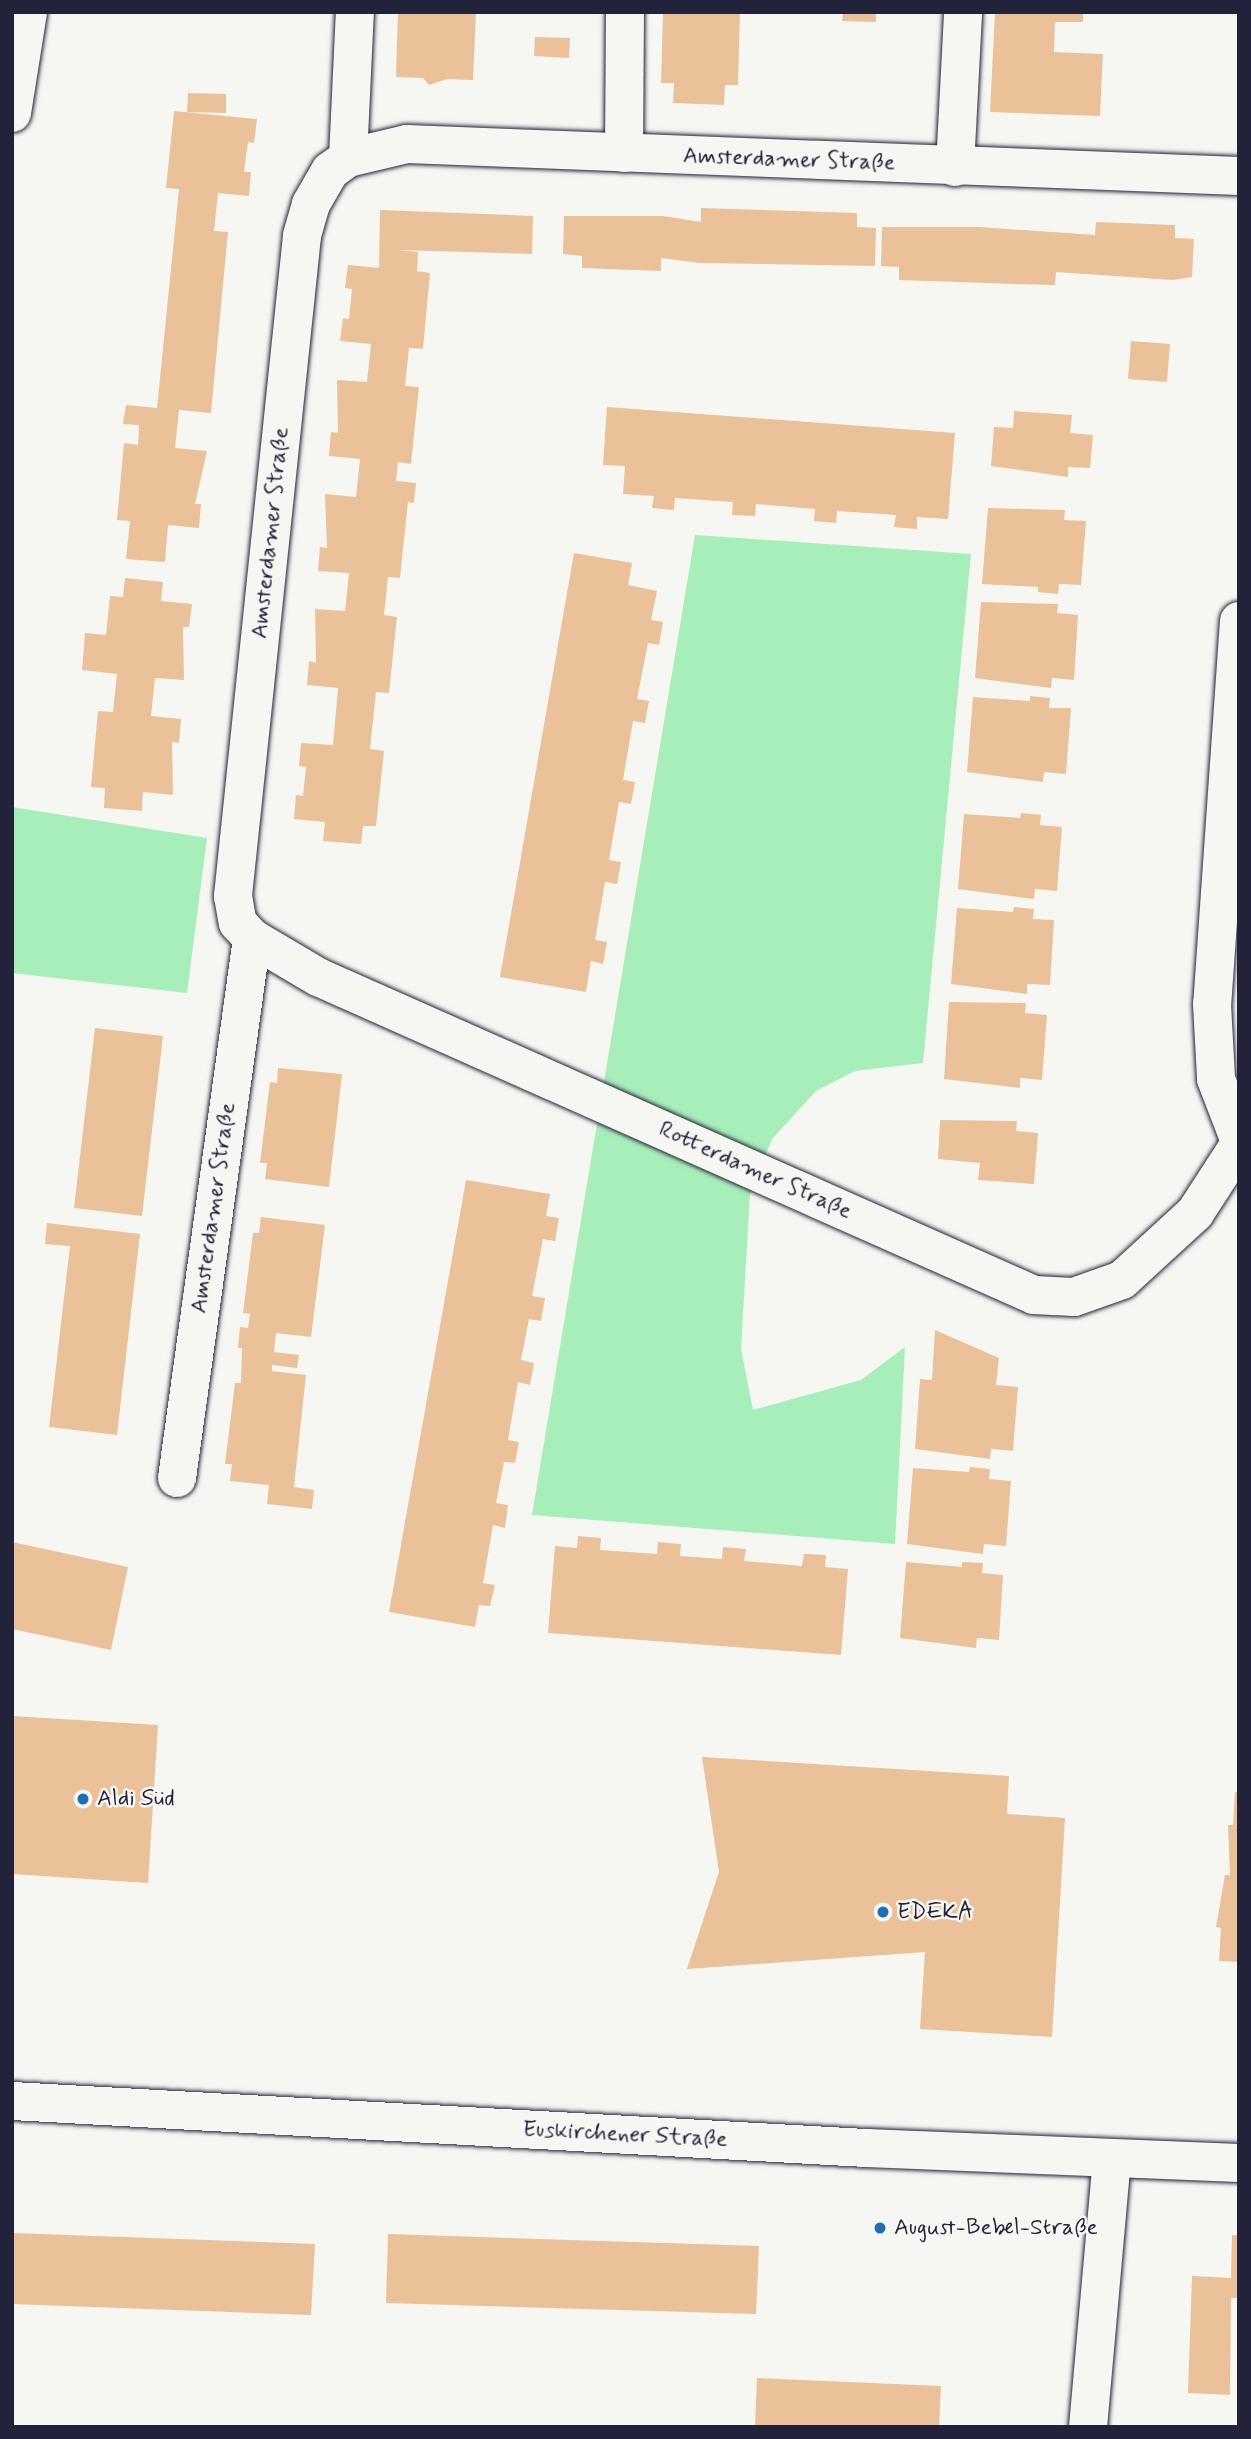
<!DOCTYPE html>
<meta charset="utf-8">
<style>
body{margin:0}
#map{position:relative;width:1251px;height:2439px;overflow:hidden;background:#f6f6f2;font-family:Mynerve,sans-serif}
div>[style]{position:absolute}
.green>*{inset:0;background:#a8eeba}
.building>*{inset:0;background:#ebc19a}
.roads{filter:drop-shadow(0 0 2px #22223b) drop-shadow(0 0 2px #22223b)}
.street>*{height:38px;margin:-19px;padding:0 19px;transform-origin:19px;border-radius:19px;background:#f6f6f2}
.secondary>*{height:38px;margin:-19px;padding:0 19px;transform-origin:19px;border-radius:19px;background:#f6f6f2}
.dots>*{width:19px;height:19px;translate:-50% -50%;box-sizing:border-box;border:4px solid #f6f6f2;border-radius:50%}
span{translate:-50% -50%;white-space:nowrap;text-align:center;line-height:1.15;-webkit-text-stroke:5px #f6f6f2;paint-order:stroke}
.street-label{font-size:23px;color:#22223b}
.poi-label{font-size:23px;color:#22223b}
.left{translate:0 -50%;text-align:left}
.frame{position:absolute;inset:0;border:14px solid #22223b;pointer-events:none}
</style>
<div id="map">
<div class="green">
<i style="clip-path:polygon(695px 535px,971px 554px,923px 1063px,855px 1071px,816px 1091px,772px 1139px,750px 1194px,741px 1349px,753px 1410px,861px 1380px,905px 1347px,895px 1544px,532px 1515px)"></i>
<i style="clip-path:polygon(12px 807px,207px 838px,187px 993px,12px 973px)"></i>
</div>
<div class="building">
<i style="clip-path:polygon(398px 12px,476px 12px,473px 80px,447px 79px,429px 85px,423px 78px,396px 77px)"></i>
<i style="clip-path:polygon(663px 12px,740px 12px,738px 85px,725px 85px,724px 105px,673px 103px,674px 83px,661px 83px)"></i>
<i style="clip-path:polygon(843px 12px,876px 12px,876px 22px,842px 21px)"></i>
<i style="clip-path:polygon(995px 12px,1083px 12px,1083px 22px,1055px 22px,1054px 52px,1103px 54px,1100px 116px,990px 112px)"></i>
<i style="clip-path:polygon(535px 37px,570px 38px,569px 58px,534px 56px)"></i>
<i style="clip-path:polygon(188px 93px,226px 94px,226px 113px,187px 112px)"></i>
<i style="clip-path:polygon(174px 111px,257px 119px,254px 143px,248px 142px,244px 172px,251px 172px,249px 196px,218px 193px,214px 231px,228px 232px,211px 413px,179px 410px,175px 448px,207px 451px,195px 504px,201px 504px,199px 528px,168px 525px,165px 562px,126px 559px,130px 521px,117px 520px,124px 443px,138px 445px,139px 425px,123px 424px,126px 405px,157px 408px,179px 189px,166px 188px)"></i>
<i style="clip-path:polygon(701px 208px,857px 213px,857px 227px,876px 228px,875px 266px,699px 263px,661px 258px,661px 271px,582px 268px,582px 256px,563px 254px,564px 216px,663px 216px,701px 222px)"></i>
<i style="clip-path:polygon(380px 210px,533px 216px,532px 254px,397px 250px,418px 252px,417px 271px,430px 273px,423px 349px,409px 348px,405px 386px,419px 387px,411px 464px,398px 462px,396px 481px,416px 483px,414px 503px,408px 502px,400px 578px,388px 577px,384px 615px,397px 617px,389px 693px,376px 692px,370px 749px,384px 751px,376px 826px,363px 826px,361px 844px,323px 841px,325px 822px,294px 819px,296px 795px,303px 796px,306px 767px,299px 766px,301px 743px,333px 745px,338px 688px,307px 685px,309px 661px,316px 663px,315px 609px,345px 611px,349px 573px,318px 571px,320px 547px,327px 548px,325px 494px,356px 497px,360px 459px,329px 456px,331px 432px,338px 433px,337px 380px,367px 382px,371px 344px,340px 341px,343px 318px,349px 319px,352px 289px,345px 288px,348px 265px,379px 268px)"></i>
<i style="clip-path:polygon(1096px 222px,1175px 225px,1175px 238px,1194px 239px,1192px 277px,1173px 280px,1056px 272px,1055px 285px,1015px 284px,899px 280px,899px 267px,881px 266px,882px 227px,979px 227px,1095px 235px)"></i>
<i style="clip-path:polygon(1131px 341px,1170px 344px,1167px 382px,1128px 379px)"></i>
<i style="clip-path:polygon(607px 407px,955px 433px,948px 519px,917px 517px,917px 529px,894px 527px,896px 515px,837px 511px,836px 523px,814px 521px,815px 509px,756px 504px,755px 516px,732px 515px,733px 502px,675px 498px,674px 510px,652px 508px,654px 496px,623px 494px,625px 466px,603px 465px)"></i>
<i style="clip-path:polygon(1014px 411px,1072px 415px,1070px 433px,1093px 435px,1090px 468px,1068px 467px,1068px 477px,991px 466px,994px 427px,1013px 428px)"></i>
<i style="clip-path:polygon(988px 508px,1065px 510px,1064px 520px,1086px 521px,1081px 585px,1059px 584px,1058px 594px,1038px 592px,1038px 587px,982px 584px)"></i>
<i style="clip-path:polygon(574px 553px,632px 563px,628px 585px,657px 591px,651px 620px,663px 622px,659px 645px,648px 643px,637px 699px,649px 701px,645px 723px,633px 721px,623px 780px,635px 782px,631px 804px,619px 802px,609px 860px,621px 862px,617px 884px,605px 882px,595px 940px,607px 942px,603px 964px,591px 961px,586px 992px,500px 977px)"></i>
<i style="clip-path:polygon(125px 578px,163px 582px,161px 601px,192px 604px,189px 627px,183px 627px,184px 680px,155px 678px,151px 716px,181px 719px,179px 743px,172px 742px,173px 795px,143px 792px,142px 811px,104px 808px,105px 788px,91px 787px,98px 711px,113px 712px,117px 674px,82px 670px,85px 633px,106px 635px,110px 596px,123px 597px)"></i>
<i style="clip-path:polygon(981px 602px,1058px 604px,1057px 613px,1078px 615px,1074px 680px,1052px 678px,1051px 688px,975px 678px)"></i>
<i style="clip-path:polygon(1030px 696px,1050px 698px,1049px 708px,1071px 708px,1066px 774px,1044px 772px,1043px 782px,967px 772px,973px 697px,1030px 701px)"></i>
<i style="clip-path:polygon(1021px 813px,1041px 815px,1040px 825px,1062px 827px,1057px 891px,1035px 889px,1034px 899px,958px 889px,964px 814px,1020px 818px)"></i>
<i style="clip-path:polygon(1014px 907px,1034px 909px,1033px 919px,1054px 920px,1050px 985px,1027px 984px,1027px 994px,951px 984px,957px 908px,1013px 912px)"></i>
<i style="clip-path:polygon(949px 1002px,1026px 1003px,1025px 1013px,1047px 1015px,1042px 1080px,1020px 1078px,1020px 1088px,944px 1079px)"></i>
<i style="clip-path:polygon(95px 1028px,163px 1036px,142px 1216px,74px 1208px)"></i>
<i style="clip-path:polygon(278px 1068px,342px 1074px,329px 1187px,265px 1179px,267px 1163px,260px 1163px,270px 1082px,277px 1083px)"></i>
<i style="clip-path:polygon(940px 1120px,1017px 1121px,1016px 1131px,1038px 1133px,1034px 1184px,978px 1180px,980px 1163px,938px 1159px)"></i>
<i style="clip-path:polygon(466px 1180px,550px 1194px,546px 1216px,559px 1218px,555px 1241px,543px 1239px,532px 1296px,545px 1298px,541px 1321px,529px 1319px,521px 1360px,534px 1363px,530px 1385px,518px 1382px,508px 1440px,519px 1442px,515px 1463px,504px 1462px,496px 1503px,508px 1505px,505px 1528px,493px 1525px,483px 1583px,495px 1585px,490px 1606px,479px 1605px,475px 1627px,389px 1612px)"></i>
<i style="clip-path:polygon(261px 1217px,325px 1225px,311px 1337px,276px 1333px,274px 1352px,299px 1355px,297px 1368px,272px 1365px,272px 1371px,306px 1375px,294px 1487px,314px 1490px,312px 1509px,267px 1504px,269px 1485px,230px 1481px,232px 1464px,225px 1464px,235px 1383px,241px 1383px,242px 1348px,238px 1348px,240px 1327px,248px 1328px,250px 1314px,243px 1313px,253px 1233px,259px 1233px)"></i>
<i style="clip-path:polygon(47px 1223px,140px 1234px,117px 1435px,49px 1427px,70px 1246px,45px 1244px)"></i>
<i style="clip-path:polygon(935px 1330px,999px 1358px,996px 1385px,1018px 1387px,1013px 1451px,991px 1449px,990px 1459px,915px 1449px,920px 1379px,932px 1380px)"></i>
<i style="clip-path:polygon(970px 1467px,990px 1469px,989px 1479px,1011px 1481px,1006px 1546px,984px 1544px,983px 1554px,907px 1544px,913px 1468px,969px 1472px)"></i>
<i style="clip-path:polygon(578px 1536px,601px 1538px,600px 1550px,657px 1554px,658px 1542px,681px 1544px,680px 1556px,722px 1559px,723px 1547px,746px 1549px,744px 1561px,802px 1566px,804px 1554px,826px 1555px,825px 1567px,848px 1569px,841px 1655px,548px 1633px,555px 1546px,577px 1548px)"></i>
<i style="clip-path:polygon(12px 1542px,128px 1567px,111px 1650px,12px 1629px)"></i>
<i style="clip-path:polygon(906px 1562px,962px 1567px,962px 1562px,983px 1563px,982px 1573px,1003px 1575px,999px 1640px,977px 1638px,976px 1648px,900px 1638px)"></i>
<i style="clip-path:polygon(12px 1716px,158px 1725px,148px 1883px,12px 1874px)"></i>
<i style="clip-path:polygon(702px 1757px,1009px 1776px,1007px 1814px,1065px 1818px,1052px 2037px,920px 2029px,925px 1952px,687px 1969px,719px 1872px)"></i>
<i style="clip-path:polygon(1235px 1792px,1239px 1792px,1239px 1962px,1219px 1961px,1221px 1928px,1216px 1927px,1225px 1875px,1230px 1875px,1228px 1825px,1233px 1825px)"></i>
<i style="clip-path:polygon(12px 2233px,315px 2244px,311px 2315px,12px 2304px)"></i>
<i style="clip-path:polygon(388px 2234px,759px 2246px,756px 2314px,386px 2303px)"></i>
<i style="clip-path:polygon(1232px 2235px,1239px 2235px,1239px 2298px,1231px 2298px,1230px 2395px,1188px 2393px,1192px 2276px,1231px 2278px)"></i>
<i style="clip-path:polygon(757px 2378px,941px 2386px,939px 2427px,755px 2427px)"></i>
</div>
<div class="roads">
<div class="street">
<i style="left:624px;top:153px;width:141px;rotate:-89.6deg"></i>
<i style="left:348px;top:158px;width:146px;rotate:-87.3deg"></i>
<i style="left:955px;top:167px;width:155px;rotate:-87deg"></i>
<i style="left:1239px;top:176px;width:833px;rotate:-177.8deg"></i>
<i style="left:407px;top:144px;width:61px;rotate:166.7deg"></i>
<i style="left:348px;top:158px;width:22px;rotate:144deg"></i>
<i style="left:330px;top:171px;width:38px;rotate:120deg"></i>
<i style="left:311px;top:204px;width:33px;rotate:106deg"></i>
<i style="left:302px;top:236px;width:664px;rotate:95.97deg"></i>
<i style="left:233px;top:896px;width:27px;rotate:80deg"></i>
<i style="left:238px;top:923px;width:21px;rotate:47deg"></i>
<i style="left:252px;top:938px;width:77px;rotate:30.6deg"></i>
<i style="left:318px;top:977px;width:783px;rotate:23.95deg"></i>
<i style="left:1034px;top:1295px;width:40px;rotate:2.9deg"></i>
<i style="left:1074px;top:1297px;width:51px;rotate:-19.5deg"></i>
<i style="left:1122px;top:1280px;width:99px;rotate:-42.5deg"></i>
<i style="left:1195px;top:1213px;width:81px;rotate:-57.1deg"></i>
<i style="left:1239px;top:621px;width:384px;rotate:94deg"></i>
<i style="left:1212px;top:1004px;width:75px;rotate:86.9deg"></i>
<i style="left:1216px;top:1079px;width:64px;rotate:69deg"></i>
<i style="left:177px;top:1478px;width:545px;rotate:-82.09deg"></i>
<i style="left:1088px;top:2427px;width:268px;rotate:-84.9deg"></i>
</div>
<div class="secondary">
<i style="left:12px;top:113px;width:102px;rotate:-81deg"></i>
<i style="left:12px;top:2101px;width:856px;rotate:3.15deg"></i>
<i style="left:867px;top:2148px;width:372px;rotate:2.3deg"></i>
</div>
</div>
<div class="dots">
<i style="left:83px;top:1799px;background:#1f6fb2"></i>
<i style="left:883px;top:1912px;background:#1f6fb2"></i>
<i style="left:880px;top:2228px;background:#1f6fb2"></i>
</div>
<div class="street-label">
<span style="left:789px;top:160px;rotate:2deg">Amsterdamer Straße</span>
<span style="left:271px;top:533px;rotate:-84deg">Amsterdamer Straße</span>
<span style="left:755px;top:1171px;rotate:24deg">Rotterdamer Straße</span>
<span style="left:214px;top:1208px;rotate:-82deg">Amsterdamer Straße</span>
<span style="left:625px;top:2135px;rotate:3deg">Euskirchener Straße</span>
</div>
<div class="poi-label">
<span class="left" style="left:97px;top:1799px">Aldi Süd</span>
<span class="left" style="left:897px;top:1912px">EDEKA</span>
<span class="left" style="left:894px;top:2228px">August-Bebel-Straße</span>
</div>
<div class="frame"></div>
</div>
